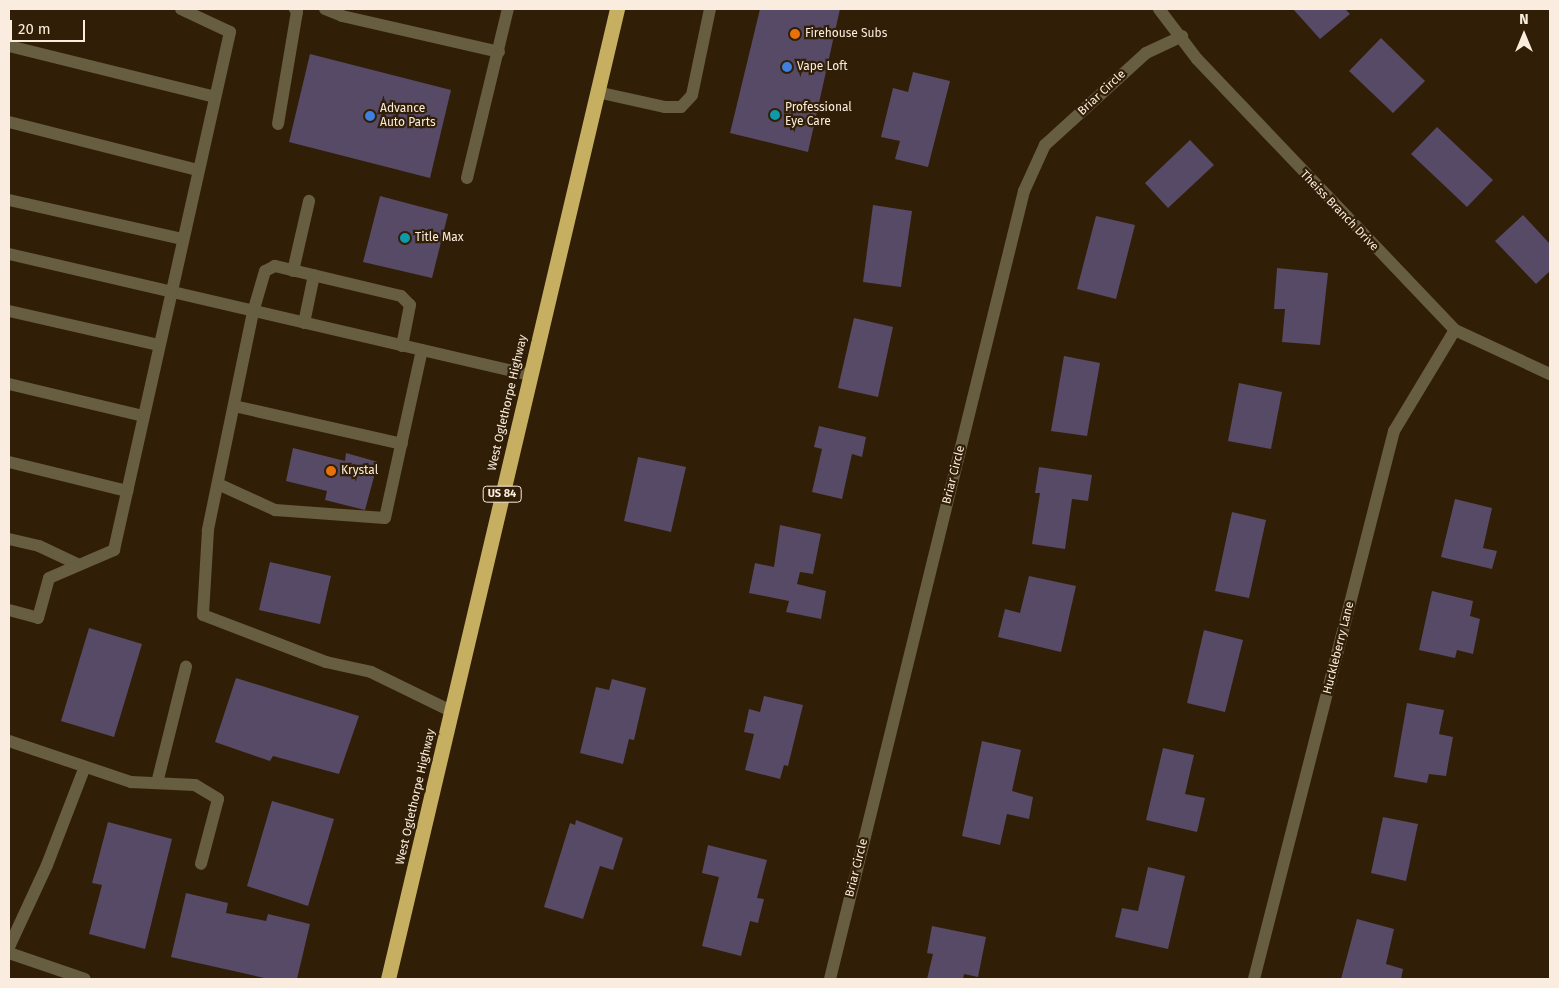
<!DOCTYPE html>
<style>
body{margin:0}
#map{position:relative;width:1559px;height:988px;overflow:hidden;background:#311e06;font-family:"Fira Sans",sans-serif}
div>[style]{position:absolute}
.building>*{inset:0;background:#564a66}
.minor>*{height:12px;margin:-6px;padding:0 6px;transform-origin:6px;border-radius:6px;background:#675d40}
.highway>*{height:15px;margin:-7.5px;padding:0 7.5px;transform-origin:7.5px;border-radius:7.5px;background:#c7af62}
.dots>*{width:14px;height:14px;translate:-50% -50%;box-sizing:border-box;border:2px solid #311e06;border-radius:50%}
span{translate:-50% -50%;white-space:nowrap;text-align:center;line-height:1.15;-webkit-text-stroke:4.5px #311e06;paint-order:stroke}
.shield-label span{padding:1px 4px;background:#311e06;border:1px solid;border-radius:4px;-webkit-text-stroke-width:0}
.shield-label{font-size:11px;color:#faeddf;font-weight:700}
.poi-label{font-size:12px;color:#faeddf}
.left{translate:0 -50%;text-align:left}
.street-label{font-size:12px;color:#faeddf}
.frame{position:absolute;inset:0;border:10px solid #faeddf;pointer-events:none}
.north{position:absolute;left:1499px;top:10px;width:50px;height:50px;-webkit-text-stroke:4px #311e06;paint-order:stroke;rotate:0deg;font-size:14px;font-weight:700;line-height:20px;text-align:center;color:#faeddf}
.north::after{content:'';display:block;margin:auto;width:18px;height:22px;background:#faeddf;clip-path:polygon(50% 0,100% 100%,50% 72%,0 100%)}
.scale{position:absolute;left:10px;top:20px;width:75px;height:22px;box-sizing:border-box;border:2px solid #faeddf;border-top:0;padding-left:6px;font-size:15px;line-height:18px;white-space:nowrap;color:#faeddf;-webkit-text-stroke:4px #311e06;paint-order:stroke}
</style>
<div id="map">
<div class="building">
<i style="clip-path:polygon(760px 9px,840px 9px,808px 152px,730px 133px)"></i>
<i style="clip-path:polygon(1293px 9px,1345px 9px,1350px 14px,1320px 39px)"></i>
<i style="clip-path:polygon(1381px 38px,1425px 81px,1393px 113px,1349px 71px)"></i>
<i style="clip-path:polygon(310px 54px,451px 90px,430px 178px,289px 142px)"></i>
<i style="clip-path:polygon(913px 72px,950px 81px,928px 167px,895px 159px,900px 141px,881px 137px,893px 88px,908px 92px)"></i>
<i style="clip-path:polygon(1437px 127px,1493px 180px,1467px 207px,1411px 154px)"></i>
<i style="clip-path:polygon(1190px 140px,1214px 165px,1168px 208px,1145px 183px)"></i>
<i style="clip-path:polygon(380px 196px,448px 214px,432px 278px,363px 262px)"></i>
<i style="clip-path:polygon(873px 205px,912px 211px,901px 287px,863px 282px)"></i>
<i style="clip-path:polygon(1523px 215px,1550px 244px,1550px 271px,1536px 284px,1495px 241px)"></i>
<i style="clip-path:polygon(1096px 216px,1135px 225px,1116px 299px,1077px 289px)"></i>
<i style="clip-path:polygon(1277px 268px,1328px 273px,1320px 345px,1282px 342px,1285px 309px,1274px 309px)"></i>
<i style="clip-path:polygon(854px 318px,893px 327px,878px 397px,838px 388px)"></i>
<i style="clip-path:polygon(1064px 356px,1100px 363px,1087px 436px,1051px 431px)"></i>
<i style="clip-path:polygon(1239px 383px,1282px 392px,1271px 449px,1228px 441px)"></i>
<i style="clip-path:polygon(819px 426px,866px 437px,862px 457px,852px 454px,842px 499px,812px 492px,822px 449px,814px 447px)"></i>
<i style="clip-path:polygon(293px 448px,345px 461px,346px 453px,378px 462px,365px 510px,325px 500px,327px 491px,286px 481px)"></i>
<i style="clip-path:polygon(638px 457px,686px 467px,671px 532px,624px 521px)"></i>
<i style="clip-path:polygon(1039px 467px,1092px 475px,1088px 501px,1072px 499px,1065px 549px,1032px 544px,1040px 493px,1035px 493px)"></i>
<i style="clip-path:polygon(1455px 499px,1492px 508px,1483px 548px,1497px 551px,1492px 569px,1441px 557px)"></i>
<i style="clip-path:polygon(1232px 512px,1266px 520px,1249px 598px,1215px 591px)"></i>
<i style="clip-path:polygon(780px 525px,821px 534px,813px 574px,800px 572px,797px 584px,826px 591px,821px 619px,786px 612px,789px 601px,749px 593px,755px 563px,774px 567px)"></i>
<i style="clip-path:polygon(270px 562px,331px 576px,320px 624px,259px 610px)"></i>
<i style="clip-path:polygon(1029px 576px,1076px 586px,1061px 652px,998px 637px,1005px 609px,1020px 613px)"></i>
<i style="clip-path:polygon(1432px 591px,1473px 601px,1470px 616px,1480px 619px,1473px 654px,1457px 650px,1455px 658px,1419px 650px)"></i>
<i style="clip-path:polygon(89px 628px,142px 644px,114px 737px,61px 721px)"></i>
<i style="clip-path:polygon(1204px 630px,1243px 640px,1225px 712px,1187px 703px)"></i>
<i style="clip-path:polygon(236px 678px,359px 716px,339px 774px,273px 756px,270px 761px,215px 742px)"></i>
<i style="clip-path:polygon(612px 679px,646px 688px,634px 740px,629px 739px,623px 764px,580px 753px,596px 687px,609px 690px)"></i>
<i style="clip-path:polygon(764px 696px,803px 705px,788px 766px,784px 765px,780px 779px,745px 770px,754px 734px,744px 732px,749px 709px,760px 712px)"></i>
<i style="clip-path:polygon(1407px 703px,1444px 710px,1439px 734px,1453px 737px,1446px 776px,1429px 774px,1427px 783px,1394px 777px)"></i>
<i style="clip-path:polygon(982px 741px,1021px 750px,1012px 791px,1033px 797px,1029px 819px,1007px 814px,1000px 845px,962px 836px)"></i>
<i style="clip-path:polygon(1163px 748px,1194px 755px,1185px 794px,1205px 798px,1197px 832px,1146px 820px)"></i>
<i style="clip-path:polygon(272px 801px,334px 819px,308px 906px,247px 886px)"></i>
<i style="clip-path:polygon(1383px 817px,1418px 824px,1406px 881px,1371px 873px)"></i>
<i style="clip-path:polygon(576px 820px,623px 838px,613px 870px,600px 866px,583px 919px,544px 907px,570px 823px,575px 825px)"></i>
<i style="clip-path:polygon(108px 822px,172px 839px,145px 949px,89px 934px,102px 885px,92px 883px)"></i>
<i style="clip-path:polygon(708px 845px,767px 860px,757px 898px,764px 899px,758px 923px,750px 921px,741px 956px,702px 946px,719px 877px,702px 873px)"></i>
<i style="clip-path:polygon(1148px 867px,1185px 876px,1168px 949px,1115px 937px,1122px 908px,1138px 911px)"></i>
<i style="clip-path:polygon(186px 893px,228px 903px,226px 913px,266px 921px,268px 914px,310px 924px,297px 979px,269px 979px,171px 957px)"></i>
<i style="clip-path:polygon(1357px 919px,1394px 929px,1386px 964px,1403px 969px,1401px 979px,1341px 979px)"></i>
<i style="clip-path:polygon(932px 926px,986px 937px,978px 977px,964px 974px,963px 979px,927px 979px,933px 954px,927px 953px)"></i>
</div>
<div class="minor">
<i style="left:325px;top:9px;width:18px;rotate:22deg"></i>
<i style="left:342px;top:16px;width:161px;rotate:12.9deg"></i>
<i style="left:1159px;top:9px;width:63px;rotate:52.8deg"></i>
<i style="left:1197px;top:59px;width:374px;rotate:46.4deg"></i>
<i style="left:1455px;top:330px;width:105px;rotate:24.9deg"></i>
<i style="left:9px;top:46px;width:212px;rotate:13.9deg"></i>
<i style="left:597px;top:92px;width:70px;rotate:12.4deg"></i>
<i style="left:665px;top:107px;width:16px"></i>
<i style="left:681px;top:107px;width:16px;rotate:-47deg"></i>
<i style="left:692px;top:95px;width:88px;rotate:-78.2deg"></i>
<i style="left:9px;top:122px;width:195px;rotate:14.3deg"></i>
<i style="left:278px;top:124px;width:114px;rotate:-80.4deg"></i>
<i style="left:297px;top:12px;width:4px;rotate:-124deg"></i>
<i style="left:467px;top:178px;width:174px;rotate:-76.4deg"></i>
<i style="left:9px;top:200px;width:177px;rotate:12.7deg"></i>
<i style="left:9px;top:254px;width:535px;rotate:13.07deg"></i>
<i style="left:293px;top:271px;width:72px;rotate:-77.1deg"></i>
<i style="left:9px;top:311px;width:154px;rotate:12.8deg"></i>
<i style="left:304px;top:323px;width:49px;rotate:-78.2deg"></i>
<i style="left:402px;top:346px;width:42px;rotate:-79deg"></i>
<i style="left:410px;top:305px;width:13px;rotate:-135deg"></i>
<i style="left:401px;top:296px;width:130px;rotate:-166.6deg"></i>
<i style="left:275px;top:266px;width:11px;rotate:153deg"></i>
<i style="left:265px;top:271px;width:43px;rotate:106.3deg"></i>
<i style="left:253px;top:312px;width:223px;rotate:101.7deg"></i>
<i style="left:208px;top:530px;width:85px;rotate:93.4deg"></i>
<i style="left:203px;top:615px;width:132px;rotate:20.9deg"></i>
<i style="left:326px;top:662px;width:46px;rotate:12.5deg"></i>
<i style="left:371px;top:672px;width:89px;rotate:26deg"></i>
<i style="left:9px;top:384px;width:138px;rotate:13.4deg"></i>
<i style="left:234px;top:406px;width:172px;rotate:12.7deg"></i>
<i style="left:9px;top:462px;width:122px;rotate:13.8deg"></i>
<i style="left:218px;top:484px;width:63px;rotate:24.5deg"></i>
<i style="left:275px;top:510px;width:110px;rotate:4.2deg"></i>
<i style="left:385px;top:518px;width:172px;rotate:-77.6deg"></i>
<i style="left:9px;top:539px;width:31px;rotate:13deg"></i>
<i style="left:39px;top:546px;width:42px;rotate:25.3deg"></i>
<i style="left:9px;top:610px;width:30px;rotate:15deg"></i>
<i style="left:38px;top:618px;width:41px;rotate:-74.6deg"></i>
<i style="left:49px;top:578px;width:71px;rotate:-23.3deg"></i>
<i style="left:114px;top:550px;width:531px;rotate:-77.38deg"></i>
<i style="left:230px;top:32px;width:54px;rotate:-154.9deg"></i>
<i style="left:9px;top:741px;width:129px;rotate:18.6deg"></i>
<i style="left:131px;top:782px;width:64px;rotate:2.7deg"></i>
<i style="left:195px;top:785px;width:27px;rotate:31deg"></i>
<i style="left:218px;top:799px;width:67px;rotate:104.7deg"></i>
<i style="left:157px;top:783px;width:120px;rotate:-76deg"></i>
<i style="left:9px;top:947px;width:90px;rotate:-65.1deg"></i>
<i style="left:47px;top:865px;width:103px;rotate:-68.9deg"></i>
<i style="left:9px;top:953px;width:80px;rotate:18.9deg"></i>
<i style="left:830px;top:979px;width:812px;rotate:-76.17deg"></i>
<i style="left:1024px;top:191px;width:51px;rotate:-65.5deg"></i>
<i style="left:1045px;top:145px;width:137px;rotate:-42.3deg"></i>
<i style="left:1146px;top:53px;width:40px;rotate:-25deg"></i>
<i style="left:1254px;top:979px;width:566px;rotate:-75.67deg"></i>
<i style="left:1394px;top:431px;width:118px;rotate:-58.9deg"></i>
</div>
<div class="highway">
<i style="left:388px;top:979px;width:997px;rotate:-76.72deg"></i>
</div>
<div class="dots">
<i style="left:795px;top:34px;background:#e8710a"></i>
<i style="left:787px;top:67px;background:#3f7fe0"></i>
<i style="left:775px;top:115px;background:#0f9aa8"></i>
<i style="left:370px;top:116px;background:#3f7fe0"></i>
<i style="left:405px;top:238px;background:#0f9aa8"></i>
<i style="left:331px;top:471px;background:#e8710a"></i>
</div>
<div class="shield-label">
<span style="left:502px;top:494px">US 84</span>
</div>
<div class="poi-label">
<span class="left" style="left:805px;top:34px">Firehouse Subs</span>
<span class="left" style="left:797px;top:67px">Vape Loft</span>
<span class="left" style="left:785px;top:115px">Professional<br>Eye Care</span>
<span class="left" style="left:380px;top:116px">Advance<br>Auto Parts</span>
<span class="left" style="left:415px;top:238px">Title Max</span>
<span class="left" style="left:341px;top:471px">Krystal</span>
</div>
<div class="street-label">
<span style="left:1102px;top:93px;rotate:-43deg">Briar Circle</span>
<span style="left:1339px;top:211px;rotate:46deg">Theiss Branch Drive</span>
<span style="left:508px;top:403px;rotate:-77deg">West Oglethorpe Highway</span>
<span style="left:954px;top:475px;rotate:-76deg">Briar Circle</span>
<span style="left:1339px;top:648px;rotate:-76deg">Huckleberry Lane</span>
<span style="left:416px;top:797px;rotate:-77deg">West Oglethorpe Highway</span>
<span style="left:857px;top:868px;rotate:-76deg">Briar Circle</span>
</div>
<div class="frame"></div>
<div class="north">N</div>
<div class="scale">20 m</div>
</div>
